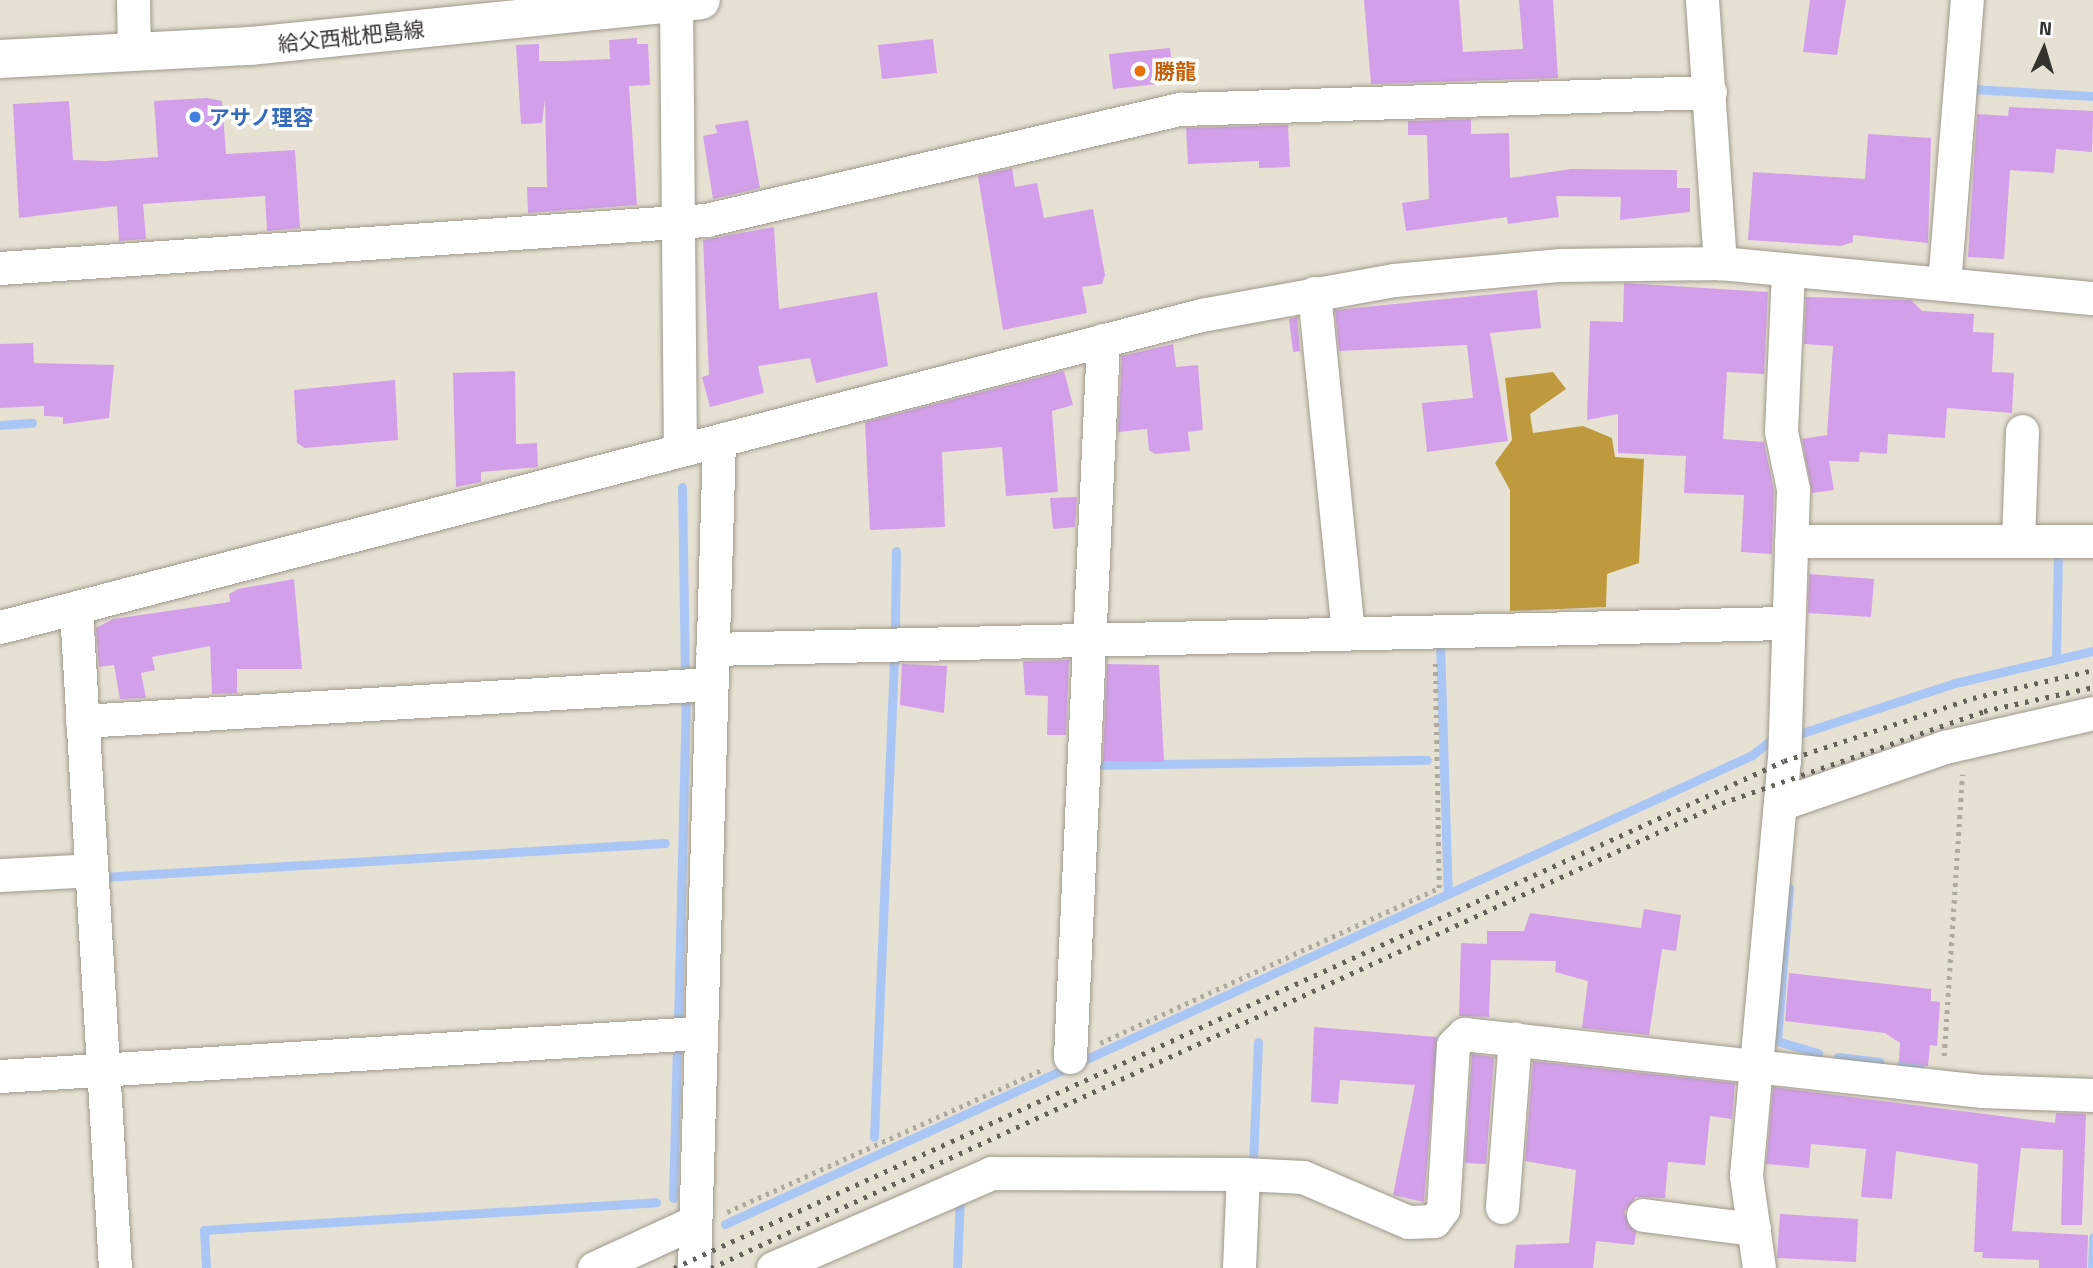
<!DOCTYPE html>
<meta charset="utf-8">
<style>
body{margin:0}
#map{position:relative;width:2093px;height:1268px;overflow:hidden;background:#e7e1d4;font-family:"Titillium Web","Noto Sans JP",sans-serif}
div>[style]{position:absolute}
.forest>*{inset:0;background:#bf9a3c}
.stream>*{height:9px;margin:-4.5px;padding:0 4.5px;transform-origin:4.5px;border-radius:4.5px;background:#aac6f4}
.building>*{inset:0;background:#d39fea}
.path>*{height:4.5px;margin-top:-2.25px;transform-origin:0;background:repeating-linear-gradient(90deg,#aeaa9f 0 3.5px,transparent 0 8.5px)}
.roads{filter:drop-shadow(0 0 2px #9f998c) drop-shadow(0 0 2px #9f998c)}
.minor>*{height:33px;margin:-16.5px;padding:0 16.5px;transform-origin:16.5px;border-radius:16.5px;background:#fff}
.major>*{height:38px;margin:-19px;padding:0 19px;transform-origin:19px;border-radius:19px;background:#fff}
.rail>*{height:5px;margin-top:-2.5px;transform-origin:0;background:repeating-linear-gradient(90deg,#65625b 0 3.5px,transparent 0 10.5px)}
.dots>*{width:19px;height:19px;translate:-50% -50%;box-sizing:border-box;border:4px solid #fff;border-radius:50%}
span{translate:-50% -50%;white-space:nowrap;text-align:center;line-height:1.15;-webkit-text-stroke:7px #fff;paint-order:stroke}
.street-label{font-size:21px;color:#35332e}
.food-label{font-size:21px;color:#c56008;font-weight:700}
.left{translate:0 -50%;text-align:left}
.shop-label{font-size:21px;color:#366cbe;font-weight:700}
.north{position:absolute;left:2009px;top:14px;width:70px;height:70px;-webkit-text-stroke:5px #fff;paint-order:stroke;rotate:4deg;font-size:19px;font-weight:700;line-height:28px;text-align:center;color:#35332e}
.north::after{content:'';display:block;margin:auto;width:24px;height:32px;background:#35332e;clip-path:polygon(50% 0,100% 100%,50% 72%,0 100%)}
</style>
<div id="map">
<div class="forest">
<i style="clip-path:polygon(1553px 372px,1566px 389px,1530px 414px,1533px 433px,1583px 426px,1612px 438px,1615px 457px,1644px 459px,1639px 563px,1607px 574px,1606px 607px,1510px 611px,1510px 490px,1495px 463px,1512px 440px,1505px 378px)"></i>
</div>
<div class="stream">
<i style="left:1971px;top:89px;width:122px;rotate:3.3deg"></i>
<i style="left:0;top:425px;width:32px;rotate:-4deg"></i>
<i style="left:682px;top:487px;width:187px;rotate:89.1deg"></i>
<i style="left:895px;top:628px;width:77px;rotate:-89.3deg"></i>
<i style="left:1440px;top:644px;width:248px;rotate:88.2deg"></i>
<i style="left:2056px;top:657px;width:106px;rotate:-88.9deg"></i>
<i style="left:1799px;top:734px;width:164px;rotate:-18.1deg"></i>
<i style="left:1955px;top:683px;width:142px;rotate:-13.1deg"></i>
<i style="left:1094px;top:765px;width:333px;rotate:-0.9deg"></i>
<i style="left:103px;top:877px;width:563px;rotate:-3.46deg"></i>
<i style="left:1789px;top:888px;width:153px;rotate:94.5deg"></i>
<i style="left:1777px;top:1041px;width:43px;rotate:16.3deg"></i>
<i style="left:678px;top:1022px;width:318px;rotate:-88.6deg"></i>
<i style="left:1838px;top:1057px;width:42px;rotate:6.8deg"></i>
<i style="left:1901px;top:1065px;width:19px;rotate:9deg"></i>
<i style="left:874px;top:1137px;width:484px;rotate:-87.6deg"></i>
<i style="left:1253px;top:1162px;width:120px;rotate:-87.6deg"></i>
<i style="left:673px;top:1198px;width:149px;rotate:-88.5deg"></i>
<i style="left:725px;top:1224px;width:1129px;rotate:-24.54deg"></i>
<i style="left:1752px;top:755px;width:23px;rotate:-38deg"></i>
<i style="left:206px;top:1268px;width:38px;rotate:-93deg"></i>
<i style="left:204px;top:1230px;width:453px;rotate:-3.5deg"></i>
<i style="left:957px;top:1268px;width:71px;rotate:-87.6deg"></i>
<i style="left:2092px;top:1268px;width:31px;rotate:-88deg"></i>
</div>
<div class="building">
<i style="clip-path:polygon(1364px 0,1459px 0,1463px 52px,1523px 49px,1519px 0,1553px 0,1558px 78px,1371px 84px)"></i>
<i style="clip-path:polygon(1810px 0,1846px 0,1837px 55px,1803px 52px)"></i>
<i style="clip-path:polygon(637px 38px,637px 44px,648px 44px,650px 85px,629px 86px,637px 205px,528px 213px,527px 187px,547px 187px,545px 100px,542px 123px,521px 124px,516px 45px,539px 44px,539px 61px,562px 61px,610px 59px,609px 40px)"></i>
<i style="clip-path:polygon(933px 39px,937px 73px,882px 79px,878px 45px)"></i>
<i style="clip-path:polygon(1170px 48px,1174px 82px,1113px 89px,1109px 54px)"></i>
<i style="clip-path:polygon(207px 98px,222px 101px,226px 154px,295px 150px,300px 228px,267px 231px,265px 196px,143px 204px,146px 239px,119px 241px,117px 206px,19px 218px,13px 104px,69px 101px,73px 160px,106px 161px,158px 157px,154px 101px)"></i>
<i style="clip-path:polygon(2009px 107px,2093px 111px,2092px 152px,2056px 149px,2054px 173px,2010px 170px,2004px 259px,1968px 257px,1977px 114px,2008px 116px)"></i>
<i style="clip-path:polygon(1471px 119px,1471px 134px,1509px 133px,1510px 178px,1571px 169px,1677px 170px,1677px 188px,1690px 188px,1690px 212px,1620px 220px,1621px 197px,1556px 196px,1559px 217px,1508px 224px,1507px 217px,1406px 231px,1402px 203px,1429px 199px,1427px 135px,1408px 135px,1408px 121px)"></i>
<i style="clip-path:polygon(748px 120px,760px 188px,713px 199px,703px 136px,717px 133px,715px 125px)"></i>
<i style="clip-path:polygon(1288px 125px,1290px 167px,1259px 168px,1259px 161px,1188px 164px,1186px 128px)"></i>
<i style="clip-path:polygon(1868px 134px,1931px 138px,1928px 243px,1853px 235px,1853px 242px,1841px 246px,1748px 240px,1753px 172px,1865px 179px)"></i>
<i style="clip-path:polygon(1012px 168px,1015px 187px,1037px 183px,1044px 218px,1093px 209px,1105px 275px,1102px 284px,1082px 287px,1087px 313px,1003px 330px,978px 176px)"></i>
<i style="clip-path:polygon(774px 227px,779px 309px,877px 292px,888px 366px,816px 383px,810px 358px,758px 366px,764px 393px,710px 407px,702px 377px,709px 375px,703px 240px)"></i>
<i style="clip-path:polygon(1624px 283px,1768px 292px,1764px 374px,1727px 372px,1723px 439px,1764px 442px,1774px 491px,1772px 554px,1741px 552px,1744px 495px,1684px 493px,1686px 456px,1618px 453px,1618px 414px,1587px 420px,1590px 321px,1623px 322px)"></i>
<i style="clip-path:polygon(1537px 290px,1541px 328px,1490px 333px,1508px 441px,1427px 452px,1422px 403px,1473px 398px,1467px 345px,1339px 351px,1335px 310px)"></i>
<i style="clip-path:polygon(1806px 297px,1911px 300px,1922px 311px,1974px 314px,1973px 332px,1994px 333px,1992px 372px,2014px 373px,2012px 413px,1947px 408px,1945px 438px,1888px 434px,1887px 454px,1860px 452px,1859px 462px,1829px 461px,1834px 490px,1812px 493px,1802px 439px,1827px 435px,1833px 346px,1804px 344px)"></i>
<i style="clip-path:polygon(1297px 317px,1300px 351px,1293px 352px,1289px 319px)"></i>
<i style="clip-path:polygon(33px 343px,34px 363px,114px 365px,109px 418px,63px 424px,63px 417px,44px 416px,44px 406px,0 408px,0 344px)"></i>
<i style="clip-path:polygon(1173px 344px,1176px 367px,1198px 365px,1203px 430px,1188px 432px,1190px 451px,1155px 454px,1149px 450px,1147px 429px,1118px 432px,1122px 356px)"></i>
<i style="clip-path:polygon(515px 371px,516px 444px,537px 443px,538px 467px,481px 472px,481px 482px,456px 487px,453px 373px)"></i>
<i style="clip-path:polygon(1064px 371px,1073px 405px,1052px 411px,1058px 492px,1006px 496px,1002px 447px,942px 452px,945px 527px,870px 530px,865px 422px)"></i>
<i style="clip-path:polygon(395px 380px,398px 440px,305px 448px,297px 443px,294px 390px)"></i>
<i style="clip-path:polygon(1077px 497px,1075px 527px,1053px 529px,1050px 498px)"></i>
<i style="clip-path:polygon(1809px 574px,1874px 579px,1871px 617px,1808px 613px)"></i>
<i style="clip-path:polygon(294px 579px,302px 669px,237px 669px,237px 693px,212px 694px,210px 646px,152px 657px,155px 670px,141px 673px,146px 698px,120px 699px,114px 665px,99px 667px,96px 628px,113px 619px,230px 602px,229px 594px,238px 589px)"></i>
<i style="clip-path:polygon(1069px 660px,1066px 735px,1047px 735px,1048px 696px,1025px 695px,1023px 661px)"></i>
<i style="clip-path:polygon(902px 664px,947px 666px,944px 713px,900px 705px)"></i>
<i style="clip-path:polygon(1107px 664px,1159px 665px,1164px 762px,1103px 761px)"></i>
<i style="clip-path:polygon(1644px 909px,1681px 915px,1676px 951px,1662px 949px,1649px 1035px,1582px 1028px,1588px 981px,1555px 972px,1556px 961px,1491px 960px,1489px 1017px,1459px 1016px,1461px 943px,1487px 944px,1487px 931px,1524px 931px,1530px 913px,1641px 928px)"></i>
<i style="clip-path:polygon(1789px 973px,1931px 989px,1931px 1001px,1940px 1002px,1937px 1046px,1930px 1045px,1928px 1066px,1899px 1062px,1900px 1043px,1885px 1033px,1785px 1021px)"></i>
<i style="clip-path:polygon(1314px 1027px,1437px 1037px,1424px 1202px,1393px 1195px,1415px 1085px,1340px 1080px,1338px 1104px,1311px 1102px)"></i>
<i style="clip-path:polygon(1472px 1054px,1494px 1057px,1486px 1164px,1465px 1163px)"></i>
<i style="clip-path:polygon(1533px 1061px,1735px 1083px,1732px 1119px,1710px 1116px,1705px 1165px,1668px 1162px,1665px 1198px,1636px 1197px,1624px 1212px,1636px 1232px,1634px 1245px,1596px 1241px,1593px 1268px,1514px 1268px,1516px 1245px,1569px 1243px,1576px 1170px,1525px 1161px)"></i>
<i style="clip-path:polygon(1773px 1087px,2055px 1123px,2056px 1113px,2086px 1114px,2082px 1225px,2061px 1225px,2063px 1150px,2021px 1148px,2012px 1231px,2088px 1235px,2087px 1268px,2039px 1268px,2039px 1260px,1982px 1258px,1983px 1252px,1974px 1252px,1978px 1164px,1896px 1151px,1892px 1199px,1861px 1197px,1866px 1149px,1811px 1144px,1809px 1168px,1766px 1164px)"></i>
<i style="clip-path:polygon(1780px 1214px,1858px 1219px,1856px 1262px,1777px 1258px)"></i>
</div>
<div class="path">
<i style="left:1100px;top:1043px;width:373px;rotate:-24.6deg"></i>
<i style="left:1439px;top:888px;width:228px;rotate:-91deg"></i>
<i style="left:1944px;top:1056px;width:282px;rotate:-86.3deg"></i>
<i style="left:727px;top:1212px;width:348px;rotate:-24.3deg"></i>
</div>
<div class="roads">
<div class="minor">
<i style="left:133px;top:0;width:53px;rotate:88.9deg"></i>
<i style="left:676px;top:0;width:450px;rotate:89.5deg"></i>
<i style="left:1702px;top:0;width:264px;rotate:86.1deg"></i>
<i style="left:0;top:268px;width:708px;rotate:-3.89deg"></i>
<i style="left:706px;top:220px;width:488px;rotate:-13.2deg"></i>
<i style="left:1181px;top:109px;width:529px;rotate:-1.84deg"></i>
<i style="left:1944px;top:284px;width:285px;rotate:-85.4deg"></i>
<i style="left:1314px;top:293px;width:342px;rotate:84.3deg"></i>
<i style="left:1791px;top:541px;width:302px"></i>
<i style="left:2018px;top:541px;width:110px;rotate:-87.9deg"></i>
<i style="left:76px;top:610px;width:659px;rotate:86.61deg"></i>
<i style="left:0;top:627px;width:1241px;rotate:-14.56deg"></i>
<i style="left:1201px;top:315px;width:196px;rotate:-10.3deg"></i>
<i style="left:1394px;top:280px;width:167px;rotate:-5.2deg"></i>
<i style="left:1560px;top:265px;width:160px;rotate:-0.7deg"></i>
<i style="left:1720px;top:263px;width:375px;rotate:5.4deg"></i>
<i style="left:712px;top:649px;width:1074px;rotate:-1.39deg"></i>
<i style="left:82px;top:721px;width:630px;rotate:-3.37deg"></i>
<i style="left:1780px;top:804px;width:175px;rotate:-19.1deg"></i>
<i style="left:1945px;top:747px;width:152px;rotate:-12.9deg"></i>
<i style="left:0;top:875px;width:91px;rotate:-3.1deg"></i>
<i style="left:1070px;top:1057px;width:718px;rotate:-87.36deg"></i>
<i style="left:0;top:1076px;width:701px;rotate:-3.52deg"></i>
<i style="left:1502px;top:1207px;width:169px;rotate:-85.6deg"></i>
<i style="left:1643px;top:1215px;width:112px;rotate:7.2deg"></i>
<i style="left:594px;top:1268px;width:110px;rotate:-24.7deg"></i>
<i style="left:694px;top:1268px;width:827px;rotate:-88.27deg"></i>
<i style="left:773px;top:1268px;width:238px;rotate:-23.5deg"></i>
<i style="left:991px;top:1173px;width:252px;rotate:0.2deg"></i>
<i style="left:1239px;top:1268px;width:94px;rotate:-87.6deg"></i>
<i style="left:1243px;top:1174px;width:60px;rotate:2.9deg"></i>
<i style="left:1303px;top:1177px;width:114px;rotate:23.2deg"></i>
<i style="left:1408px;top:1222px;width:26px;rotate:-2deg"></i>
<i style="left:1434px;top:1221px;width:15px;rotate:-53deg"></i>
<i style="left:1443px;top:1209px;width:164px;rotate:-86.5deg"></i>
<i style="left:1453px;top:1045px;width:16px;rotate:-45deg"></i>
<i style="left:1464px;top:1034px;width:521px;rotate:6.28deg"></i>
<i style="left:1982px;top:1091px;width:111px;rotate:2.1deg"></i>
<i style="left:1759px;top:1268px;width:94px;rotate:-98deg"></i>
<i style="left:1746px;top:1175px;width:416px;rotate:-84.8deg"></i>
<i style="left:1784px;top:761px;width:272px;rotate:-88.1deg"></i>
<i style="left:1793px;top:489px;width:59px;rotate:-101.7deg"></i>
<i style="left:1781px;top:431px;width:161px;rotate:-87.5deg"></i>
</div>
<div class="major">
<i style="left:0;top:59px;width:251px;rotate:-3deg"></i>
<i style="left:251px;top:46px;width:452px;rotate:-5.8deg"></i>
</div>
</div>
<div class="rail">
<i style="left:674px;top:1268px;width:1220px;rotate:-24.55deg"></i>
<i style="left:1784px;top:761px;width:199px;rotate:-18.4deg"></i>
<i style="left:1973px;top:698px;width:123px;rotate:-13.1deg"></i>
<i style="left:711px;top:1268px;width:1113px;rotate:-24.7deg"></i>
<i style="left:1722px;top:803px;width:278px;rotate:-19.3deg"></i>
<i style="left:1984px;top:711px;width:112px;rotate:-12.4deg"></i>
</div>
<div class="dots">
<i style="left:1140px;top:71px;background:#e8710a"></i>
<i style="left:195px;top:117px;background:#3f7fe0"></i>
</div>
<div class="street-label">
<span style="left:351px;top:36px;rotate:-6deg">給父西枇杷島線</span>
</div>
<div class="food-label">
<span class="left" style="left:1154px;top:71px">勝龍</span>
</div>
<div class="shop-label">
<span class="left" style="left:209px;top:117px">アサノ理容</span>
</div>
<div class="north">N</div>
</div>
